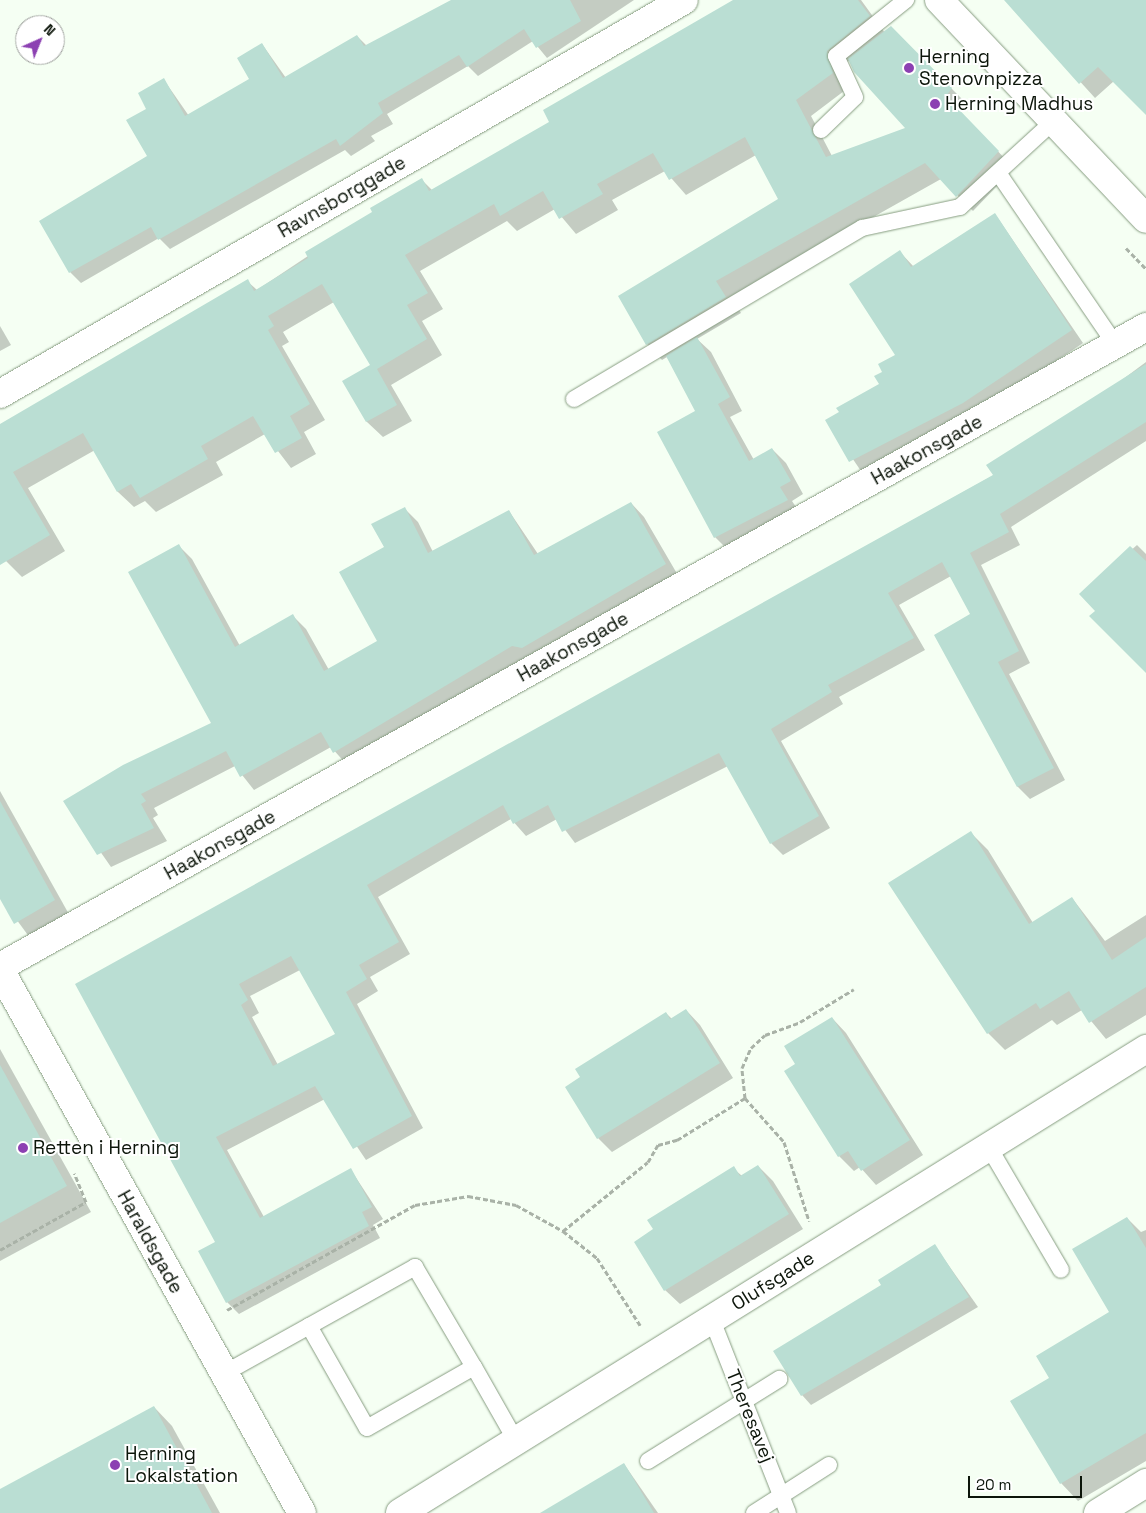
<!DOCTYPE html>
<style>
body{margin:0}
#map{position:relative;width:1146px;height:1513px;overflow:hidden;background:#f5fff3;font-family:"Space Grotesk",sans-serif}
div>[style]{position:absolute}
.shadow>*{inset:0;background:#0003}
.building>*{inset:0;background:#baded3}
.path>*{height:3px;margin-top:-1.5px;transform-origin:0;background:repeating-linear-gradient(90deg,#a9b2a7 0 5px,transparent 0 7.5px)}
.roads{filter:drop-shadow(0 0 1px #879d81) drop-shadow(0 0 1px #879d81)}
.service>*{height:16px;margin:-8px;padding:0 8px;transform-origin:8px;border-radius:8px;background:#fff}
.minor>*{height:28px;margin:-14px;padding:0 14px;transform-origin:14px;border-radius:14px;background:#fff}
.tertiary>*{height:28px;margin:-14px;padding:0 14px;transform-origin:14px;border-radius:14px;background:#fff}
.dots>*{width:14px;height:14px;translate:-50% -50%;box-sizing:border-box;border:2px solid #fff;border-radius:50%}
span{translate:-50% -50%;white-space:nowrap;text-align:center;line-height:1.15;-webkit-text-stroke:4px #fff;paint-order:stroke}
.poi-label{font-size:19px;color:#0c150a}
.left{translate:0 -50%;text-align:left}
.street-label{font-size:19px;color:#0c150a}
.north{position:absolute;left:15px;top:15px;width:50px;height:50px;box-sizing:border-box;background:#fff;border:1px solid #9ea19d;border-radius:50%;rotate:44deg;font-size:14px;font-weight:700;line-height:20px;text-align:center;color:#0c150a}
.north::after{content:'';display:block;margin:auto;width:18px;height:22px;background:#8c40b2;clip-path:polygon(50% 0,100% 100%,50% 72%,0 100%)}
.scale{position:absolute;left:968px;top:1476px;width:114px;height:22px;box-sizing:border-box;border:2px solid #0c150a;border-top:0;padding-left:6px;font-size:15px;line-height:18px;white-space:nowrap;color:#0c150a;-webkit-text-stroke:4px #fff;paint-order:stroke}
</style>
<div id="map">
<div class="shadow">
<i style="clip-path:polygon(453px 0,634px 0,547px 58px,533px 41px,478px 76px,468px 66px,387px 114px,393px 124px,371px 136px,375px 141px,351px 156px,345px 150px,170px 249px,159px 238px,81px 283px,70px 272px,149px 156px,148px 109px,164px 80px,189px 116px,251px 80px,262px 44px,286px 78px,357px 36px,367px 46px)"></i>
<i style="clip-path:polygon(evenodd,739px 0,861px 0,885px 33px,891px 28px,967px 104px,960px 112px,1014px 168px,973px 211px,941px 179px,731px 297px,741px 313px,697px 339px,711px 352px,742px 411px,730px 417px,754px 460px,772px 449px,786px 463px,803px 494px,792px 501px,800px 513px,728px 550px,715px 537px,697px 411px,667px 357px,662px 360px,647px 344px,780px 200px,756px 155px,686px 195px,665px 171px,612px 200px,618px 210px,576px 234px,555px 209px,517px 231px,507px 221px,420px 271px,443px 309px,422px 321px,442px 355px,391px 385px,412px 421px,383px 437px,367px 422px,344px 381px,372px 366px,334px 302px,283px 332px,289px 342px,282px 346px,325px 420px,304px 432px,316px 454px,291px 468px,265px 434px,216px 462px,223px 475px,156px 512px,145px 501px,134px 507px,118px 492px,95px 450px,28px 488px,65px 551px,22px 577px,6px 561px,0 551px,0 426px,247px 281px,257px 290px,422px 180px,432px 190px,551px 122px,739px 0,850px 60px,907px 129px,832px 156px,811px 116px,848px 88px,842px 67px,850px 60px)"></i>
<i style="clip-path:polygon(1006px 0,1146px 0,1146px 114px,1114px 81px,1095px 98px)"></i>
<i style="clip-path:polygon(995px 214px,1083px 343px,976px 415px,863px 474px,827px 421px,880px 384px,897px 355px,900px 252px,914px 267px)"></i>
<i style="clip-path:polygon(0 326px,11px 345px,0 351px)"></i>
<i style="clip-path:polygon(evenodd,1146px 362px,1146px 441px,1011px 527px,1020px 545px,981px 565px,1030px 663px,1009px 674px,1065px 780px,1030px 799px,1018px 787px,936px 635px,972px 615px,951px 576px,899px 605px,925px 650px,839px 697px,843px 704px,781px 741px,830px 828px,783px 855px,771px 843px,728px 766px,575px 843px,557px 819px,526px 836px,511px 819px,378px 897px,410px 954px,370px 977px,378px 991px,357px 1004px,423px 1128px,366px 1160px,325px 1099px,227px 1150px,264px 1217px,351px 1170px,383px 1219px,373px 1225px,380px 1238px,239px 1314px,227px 1302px,200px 1252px,217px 1243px,77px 985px,994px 475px,1146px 362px,300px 970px,337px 1034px,278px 1065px,252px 1017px,259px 1013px,250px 996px,300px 970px)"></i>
<i style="clip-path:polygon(631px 503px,644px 517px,679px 577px,347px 765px,331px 747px,254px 790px,235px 766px,154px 808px,158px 815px,153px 818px,167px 841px,111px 867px,65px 801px,212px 724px,179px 546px,192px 559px,240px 646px,293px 616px,306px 629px,329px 670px,379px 641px,386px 547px,405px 509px,418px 522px,433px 552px,509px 511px,538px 554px)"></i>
<i style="clip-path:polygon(1137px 545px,1146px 554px,1146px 628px,1096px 611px,1081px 595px)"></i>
<i style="clip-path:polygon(0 791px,70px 916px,30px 938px,0 897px)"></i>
<i style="clip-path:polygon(971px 833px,988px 850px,1033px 923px,1072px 898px,1105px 941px,1146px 915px,1146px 1015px,1106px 1039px,1082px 1010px,1057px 1025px,1052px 1020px,1005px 1050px,988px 1033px)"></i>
<i style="clip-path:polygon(686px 1010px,700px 1025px,733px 1078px,612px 1152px,598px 1138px,582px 1077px,666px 1013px,672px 1019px)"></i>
<i style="clip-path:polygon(832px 1018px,846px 1033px,923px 1155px,876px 1185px,860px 1167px,854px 1171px,839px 1156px,786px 1072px,797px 1065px)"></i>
<i style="clip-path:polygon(0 1049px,91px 1212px,0 1261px)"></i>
<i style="clip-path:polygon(758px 1166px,773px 1181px,803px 1229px,680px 1304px,665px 1290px,654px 1230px,733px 1168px,742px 1176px)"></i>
<i style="clip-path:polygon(1127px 1218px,1141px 1232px,1146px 1230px,1146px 1461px,1078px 1501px,1061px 1483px,1051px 1379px,1111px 1313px)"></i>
<i style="clip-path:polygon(935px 1246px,978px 1307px,811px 1405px,802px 1395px,882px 1286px)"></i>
<i style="clip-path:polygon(154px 1407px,172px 1426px,220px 1513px,0 1513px,0 1491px)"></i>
<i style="clip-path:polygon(624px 1464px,658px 1513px,566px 1513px)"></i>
</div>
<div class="building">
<i style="clip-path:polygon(451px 0,570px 0,581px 21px,536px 48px,524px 29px,467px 67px,459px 55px,378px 103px,383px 113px,340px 146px,336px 139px,158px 240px,151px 227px,69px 273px,39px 221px,147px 156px,126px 120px,146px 109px,138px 93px,164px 78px,185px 116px,249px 79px,237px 58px,262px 43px,283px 78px,357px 35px,364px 46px)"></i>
<i style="clip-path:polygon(733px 0,858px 0,870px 16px,827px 51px,833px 73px,796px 100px,826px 157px,905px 128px,854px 72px,848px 59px,891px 26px,952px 88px,946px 96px,999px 151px,956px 197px,925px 163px,716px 281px,726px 297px,646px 345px,618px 296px,778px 199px,745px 137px,669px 180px,653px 153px,597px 184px,603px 194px,559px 219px,543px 191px,500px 216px,494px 204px,405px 255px,428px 293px,407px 305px,427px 339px,377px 369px,397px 405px,366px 422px,342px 381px,370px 365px,322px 284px,268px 316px,274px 326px,268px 330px,310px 404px,290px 416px,302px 438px,275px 453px,253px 416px,201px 446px,208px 459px,140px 498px,131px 484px,117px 492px,83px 433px,13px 472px,50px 535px,0 565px,0 424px,248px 279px,254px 291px,308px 258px,305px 252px,372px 212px,370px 208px,422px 178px,429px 191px,549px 122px,543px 110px)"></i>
<i style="clip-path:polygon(1004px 0,1146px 0,1146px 115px,1098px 67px,1079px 84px)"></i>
<i style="clip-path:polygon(995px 213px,1072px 330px,963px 403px,849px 462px,825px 420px,839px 412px,836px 408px,879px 384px,874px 376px,882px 372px,878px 364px,895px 355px,849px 284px,900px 250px,911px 267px)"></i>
<i style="clip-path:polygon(697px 337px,730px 397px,718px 404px,749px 461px,772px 448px,791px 481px,780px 487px,788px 500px,714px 538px,657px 432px,695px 411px,666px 356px)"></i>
<i style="clip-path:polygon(evenodd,1146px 364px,1146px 422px,1000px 514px,1009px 532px,970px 553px,1019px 651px,998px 662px,1054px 768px,1017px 787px,934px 635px,970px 614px,942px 562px,888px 593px,914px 638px,828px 685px,832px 692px,771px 729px,819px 816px,770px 844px,719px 753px,562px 832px,548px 805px,513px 824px,503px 805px,367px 885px,399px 942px,359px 965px,367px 979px,346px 992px,412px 1116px,353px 1149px,315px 1086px,216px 1137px,260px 1218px,351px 1168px,372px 1207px,362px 1212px,369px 1226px,226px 1303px,198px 1251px,215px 1242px,75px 984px,993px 475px,986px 465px,1146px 364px,291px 956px,335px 1034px,273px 1066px,241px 1005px,248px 1000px,239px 984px,291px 956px)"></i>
<i style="clip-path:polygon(631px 502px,666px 564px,522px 648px,512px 646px,333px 753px,321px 732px,240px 777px,226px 751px,141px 794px,146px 801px,141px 804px,154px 828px,97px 855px,63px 801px,123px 765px,211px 723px,128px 572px,179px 544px,235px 647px,293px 614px,324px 671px,377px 641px,339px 572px,384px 547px,371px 524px,405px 507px,428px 553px,509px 510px,534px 555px)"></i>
<i style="clip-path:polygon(1130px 546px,1146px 561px,1146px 673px,1089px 616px,1095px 611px,1079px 594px)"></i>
<i style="clip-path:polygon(0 801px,55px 900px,14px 924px,0 899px)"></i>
<i style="clip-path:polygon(971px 831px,1029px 924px,1072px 897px,1112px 960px,1146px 937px,1146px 987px,1089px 1023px,1069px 991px,1040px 1009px,1036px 1003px,987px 1034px,888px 883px)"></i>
<i style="clip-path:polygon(686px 1009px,720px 1063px,597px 1139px,565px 1087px,580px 1077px,575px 1069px,666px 1012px,670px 1019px)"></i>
<i style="clip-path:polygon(832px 1017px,910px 1140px,861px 1171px,848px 1151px,838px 1157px,784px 1071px,795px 1064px,784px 1046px)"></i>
<i style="clip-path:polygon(0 1065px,67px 1186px,0 1223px)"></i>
<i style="clip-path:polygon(758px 1165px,789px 1214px,664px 1291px,634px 1242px,653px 1229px,647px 1220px,734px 1166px,740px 1176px)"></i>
<i style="clip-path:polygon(1127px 1217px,1146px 1248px,1146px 1433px,1060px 1484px,1010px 1401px,1049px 1378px,1036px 1356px,1109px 1312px,1072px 1249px)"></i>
<i style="clip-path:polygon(935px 1244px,969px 1297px,801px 1396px,773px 1351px,881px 1285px,878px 1280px)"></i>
<i style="clip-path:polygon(154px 1406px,212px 1513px,0 1513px,0 1489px)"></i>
<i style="clip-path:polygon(624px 1463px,654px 1513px,540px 1513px)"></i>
</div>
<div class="path">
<i style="left:1126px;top:248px;width:29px;rotate:46deg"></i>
<i style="left:745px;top:1098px;width:59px;rotate:48.4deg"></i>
<i style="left:784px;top:1142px;width:83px;rotate:72.4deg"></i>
<i style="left:563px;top:1231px;width:109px;rotate:-39.1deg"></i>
<i style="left:648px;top:1162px;width:20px;rotate:-60deg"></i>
<i style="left:658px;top:1145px;width:20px;rotate:-15deg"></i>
<i style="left:677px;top:1140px;width:80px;rotate:-31.7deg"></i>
<i style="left:745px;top:1098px;width:30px;rotate:-96deg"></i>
<i style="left:742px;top:1068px;width:22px;rotate:-66deg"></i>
<i style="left:751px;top:1048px;width:19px;rotate:-43deg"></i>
<i style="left:765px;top:1035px;width:37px;rotate:-20deg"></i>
<i style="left:800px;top:1022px;width:63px;rotate:-31.4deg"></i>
<i style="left:0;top:1250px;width:98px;rotate:-29.2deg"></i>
<i style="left:86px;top:1202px;width:31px;rotate:-112deg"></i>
<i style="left:227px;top:1310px;width:215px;rotate:-29.2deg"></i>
<i style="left:415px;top:1205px;width:54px;rotate:-9.6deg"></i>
<i style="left:468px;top:1196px;width:49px;rotate:10.6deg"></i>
<i style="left:516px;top:1205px;width:54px;rotate:29deg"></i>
<i style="left:563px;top:1231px;width:43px;rotate:38.5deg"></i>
<i style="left:597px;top:1258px;width:80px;rotate:57.3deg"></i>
</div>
<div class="roads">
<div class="service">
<i style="left:821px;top:130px;width:47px;rotate:-44.1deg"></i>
<i style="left:855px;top:97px;width:45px;rotate:-114.9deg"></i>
<i style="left:836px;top:56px;width:90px;rotate:-38.7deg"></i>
<i style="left:999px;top:174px;width:206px;rotate:55.7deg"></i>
<i style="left:574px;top:399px;width:335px;rotate:-30.7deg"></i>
<i style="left:862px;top:228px;width:100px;rotate:-12.1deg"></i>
<i style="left:960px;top:207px;width:127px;rotate:-42.5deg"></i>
<i style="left:990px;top:1149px;width:140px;rotate:59.6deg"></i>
<i style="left:712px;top:1320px;width:207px;rotate:68.5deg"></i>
<i style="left:309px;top:1326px;width:117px;rotate:60.4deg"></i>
<i style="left:367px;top:1428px;width:123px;rotate:-29.7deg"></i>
<i style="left:474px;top:1367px;width:85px;rotate:60.4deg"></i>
<i style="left:223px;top:1374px;width:220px;rotate:-29.1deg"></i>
<i style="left:415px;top:1267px;width:116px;rotate:59.5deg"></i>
<i style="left:648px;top:1461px;width:155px;rotate:-32deg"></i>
<i style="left:754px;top:1513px;width:89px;rotate:-32.6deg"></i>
</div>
<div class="minor">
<i style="left:0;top:394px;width:789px;rotate:-29.94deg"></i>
<i style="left:0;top:967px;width:1313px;rotate:-29.18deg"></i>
<i style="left:0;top:970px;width:621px;rotate:60.92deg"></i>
<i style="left:400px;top:1513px;width:879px;rotate:-31.88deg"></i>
<i style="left:1098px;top:1513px;width:57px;rotate:-32deg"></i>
</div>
<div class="tertiary">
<i style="left:939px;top:0;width:301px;rotate:46.6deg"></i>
</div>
</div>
<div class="dots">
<i style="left:909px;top:68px;background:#8c40b2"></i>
<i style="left:935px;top:104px;background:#8c40b2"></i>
<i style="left:23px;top:1148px;background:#8c40b2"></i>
<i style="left:115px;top:1465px;background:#8c40b2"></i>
</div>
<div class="poi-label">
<span class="left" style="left:919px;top:68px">Herning<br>Stenovnpizza</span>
<span class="left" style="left:945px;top:104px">Herning Madhus</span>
<span class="left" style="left:33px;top:1148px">Retten i Herning</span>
<span class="left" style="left:125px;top:1465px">Herning<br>Lokalstation</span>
</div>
<div class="street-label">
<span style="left:342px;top:197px;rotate:-30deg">Ravnsborggade</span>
<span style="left:927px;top:450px;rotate:-29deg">Haakonsgade</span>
<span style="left:573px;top:647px;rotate:-29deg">Haakonsgade</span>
<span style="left:220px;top:845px;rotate:-29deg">Haakonsgade</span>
<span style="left:150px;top:1242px;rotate:61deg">Haraldsgade</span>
<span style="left:773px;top:1281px;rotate:-32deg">Olufsgade</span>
<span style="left:750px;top:1416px;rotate:68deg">Theresavej</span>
</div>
<div class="north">N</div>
<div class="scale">20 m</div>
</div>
